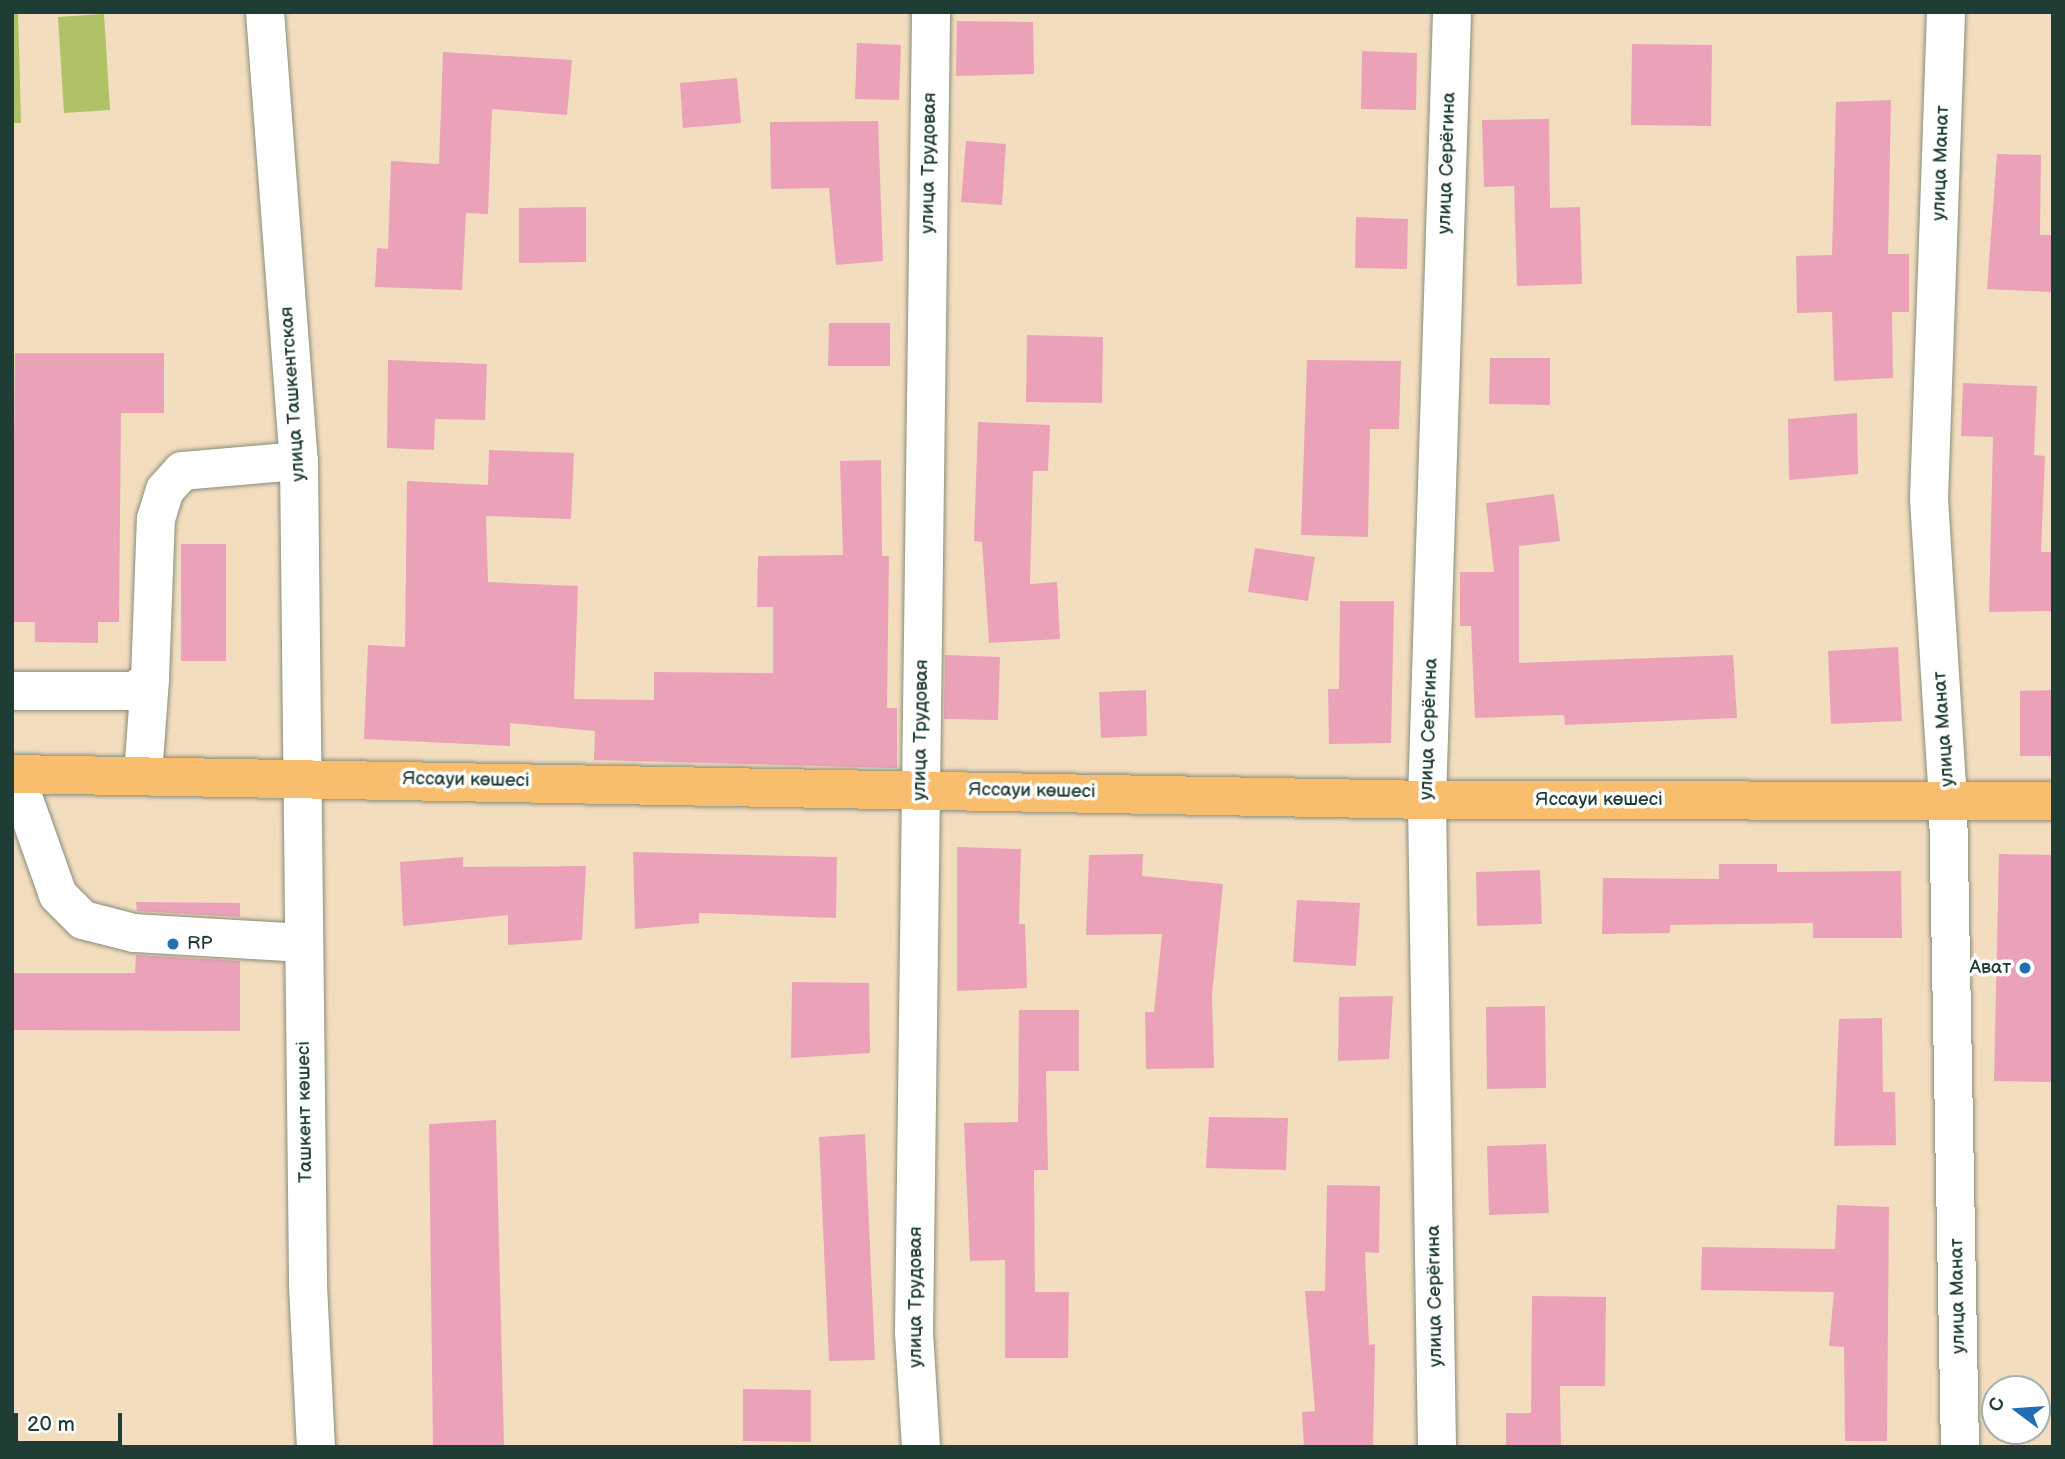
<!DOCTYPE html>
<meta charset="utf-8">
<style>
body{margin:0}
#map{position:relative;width:2065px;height:1459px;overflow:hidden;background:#f3ddbf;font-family:"Balsamiq Sans",sans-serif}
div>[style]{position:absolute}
.green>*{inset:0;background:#b0c266}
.building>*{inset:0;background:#eba2b9}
.roads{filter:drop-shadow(0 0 2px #898d7a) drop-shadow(0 0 2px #898d7a)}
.minor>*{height:38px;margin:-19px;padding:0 19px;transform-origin:19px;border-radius:19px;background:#fff}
.major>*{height:38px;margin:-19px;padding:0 19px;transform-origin:19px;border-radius:19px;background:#f9be6d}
.dots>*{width:19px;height:19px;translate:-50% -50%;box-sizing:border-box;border:4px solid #fff;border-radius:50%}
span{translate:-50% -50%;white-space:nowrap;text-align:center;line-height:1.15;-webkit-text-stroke:7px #fff;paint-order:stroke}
.street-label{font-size:19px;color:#1f3d34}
.poi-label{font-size:19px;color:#1f3d34}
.left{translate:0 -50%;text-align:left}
.right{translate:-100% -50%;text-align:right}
.frame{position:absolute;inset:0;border:14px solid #1f3d34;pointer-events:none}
.north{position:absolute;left:1981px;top:1375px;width:70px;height:70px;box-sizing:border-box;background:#fff;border:2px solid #a5b1ae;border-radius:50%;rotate:286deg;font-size:19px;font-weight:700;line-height:28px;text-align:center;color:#1f3d34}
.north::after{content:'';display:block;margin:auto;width:24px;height:32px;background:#1f6fb2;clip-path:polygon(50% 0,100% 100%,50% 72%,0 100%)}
.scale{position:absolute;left:14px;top:1413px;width:108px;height:32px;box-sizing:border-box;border:4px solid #1f3d34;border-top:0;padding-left:9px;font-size:21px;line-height:24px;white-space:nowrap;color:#1f3d34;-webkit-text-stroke:5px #fff;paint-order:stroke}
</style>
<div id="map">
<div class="green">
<i style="clip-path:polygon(12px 12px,18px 12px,21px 123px,12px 123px)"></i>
<i style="clip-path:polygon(104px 14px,110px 110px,64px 113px,58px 17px)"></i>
</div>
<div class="building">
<i style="clip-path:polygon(957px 21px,1033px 22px,1034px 74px,956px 76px)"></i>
<i style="clip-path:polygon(857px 43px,901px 45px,899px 100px,855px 99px)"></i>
<i style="clip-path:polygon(1632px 44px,1712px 45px,1711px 126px,1631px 125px)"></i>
<i style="clip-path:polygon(1362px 51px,1417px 53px,1416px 110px,1361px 109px)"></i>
<i style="clip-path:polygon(443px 52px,572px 60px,567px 115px,492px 109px,488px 214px,466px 213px,462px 290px,375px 287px,377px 248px,388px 249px,391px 161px,439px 164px)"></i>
<i style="clip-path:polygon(737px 78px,741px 123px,683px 128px,680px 83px)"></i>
<i style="clip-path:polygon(1891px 100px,1888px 254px,1909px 254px,1909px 312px,1892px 312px,1893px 378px,1834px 381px,1832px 312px,1797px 313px,1796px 256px,1832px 255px,1836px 102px)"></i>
<i style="clip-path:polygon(1549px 119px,1550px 208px,1580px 207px,1582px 284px,1517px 286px,1514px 186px,1484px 187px,1482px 120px)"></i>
<i style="clip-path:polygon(878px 121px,883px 261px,836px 265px,829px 188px,771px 189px,770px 122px)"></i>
<i style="clip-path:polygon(966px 141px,1006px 144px,1002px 205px,961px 202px)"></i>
<i style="clip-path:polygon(1997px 154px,2041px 155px,2040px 235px,2053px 235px,2053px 292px,1987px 289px)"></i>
<i style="clip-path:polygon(586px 207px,586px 262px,519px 263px,519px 208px)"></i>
<i style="clip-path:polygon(1356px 217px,1408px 219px,1407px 269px,1355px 268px)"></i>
<i style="clip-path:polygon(829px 323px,890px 323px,890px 366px,828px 366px)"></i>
<i style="clip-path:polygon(1027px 335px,1103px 337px,1102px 403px,1026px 402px)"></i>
<i style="clip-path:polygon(15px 353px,164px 353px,164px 413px,121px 413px,119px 622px,98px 622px,98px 643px,35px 642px,35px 622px,12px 622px)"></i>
<i style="clip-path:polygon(1490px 358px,1550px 358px,1550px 405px,1489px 404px)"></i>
<i style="clip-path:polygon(388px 360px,487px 364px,485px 420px,435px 419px,434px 450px,387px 448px)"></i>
<i style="clip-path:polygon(1307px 360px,1401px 361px,1399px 429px,1370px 429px,1368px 537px,1301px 535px)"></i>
<i style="clip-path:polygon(1963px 383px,2037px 386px,2034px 455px,2045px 456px,2041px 552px,2053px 552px,2053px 611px,1989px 612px,1993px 437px,1961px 436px)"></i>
<i style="clip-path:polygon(1857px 413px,1858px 474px,1789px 480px,1788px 419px)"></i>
<i style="clip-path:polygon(978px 422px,1050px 425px,1048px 471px,1033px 471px,1030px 584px,1057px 582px,1060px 639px,989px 643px,982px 542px,974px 541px)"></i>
<i style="clip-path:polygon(489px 450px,574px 453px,571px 519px,486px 516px,488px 582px,578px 586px,574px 699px,654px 700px,654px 672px,773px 673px,773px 607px,757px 607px,758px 556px,843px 555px,840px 461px,881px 460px,882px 556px,889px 556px,887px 708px,897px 708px,897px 768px,594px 760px,595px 731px,510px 723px,510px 746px,364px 739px,368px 645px,405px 647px,407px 481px,488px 485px)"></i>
<i style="clip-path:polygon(1554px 494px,1560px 541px,1519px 546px,1519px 663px,1733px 655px,1737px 718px,1565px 725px,1564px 715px,1475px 718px,1471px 626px,1460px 626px,1460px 572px,1494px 572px,1486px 503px)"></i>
<i style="clip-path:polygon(181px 544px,226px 544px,226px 661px,181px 661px)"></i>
<i style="clip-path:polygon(1255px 548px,1315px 557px,1308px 601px,1248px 592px)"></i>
<i style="clip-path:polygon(1340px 601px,1394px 601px,1391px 743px,1329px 744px,1328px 689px,1339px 689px)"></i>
<i style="clip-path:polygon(1898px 647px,1902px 721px,1831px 724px,1828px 651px)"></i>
<i style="clip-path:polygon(945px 655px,1000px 657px,998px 720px,944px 719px)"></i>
<i style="clip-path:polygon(1146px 690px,1147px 736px,1101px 738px,1099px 692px)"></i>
<i style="clip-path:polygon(2053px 690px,2053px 756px,2020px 756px,2020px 691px)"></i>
<i style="clip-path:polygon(957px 847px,1021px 849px,1019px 924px,1025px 924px,1027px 988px,957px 991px)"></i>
<i style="clip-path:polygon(633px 852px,837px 857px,836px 918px,699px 913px,699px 923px,635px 929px)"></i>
<i style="clip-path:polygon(1143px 854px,1142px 876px,1223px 884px,1212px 995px,1214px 1068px,1146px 1069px,1145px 1012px,1154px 1012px,1162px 934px,1086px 935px,1089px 855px)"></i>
<i style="clip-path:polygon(1999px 854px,2053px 855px,2053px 1082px,1994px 1081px)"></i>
<i style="clip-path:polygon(463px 857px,463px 867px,586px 866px,582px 940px,508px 945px,508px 915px,403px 926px,400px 862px)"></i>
<i style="clip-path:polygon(1719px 864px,1777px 864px,1777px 872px,1901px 871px,1902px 938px,1813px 938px,1813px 923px,1670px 925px,1670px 933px,1602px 934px,1603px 878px,1719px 879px)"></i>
<i style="clip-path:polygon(1540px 870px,1542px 924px,1477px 926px,1476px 872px)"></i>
<i style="clip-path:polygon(1297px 900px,1360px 903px,1356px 966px,1293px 962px)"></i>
<i style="clip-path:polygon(136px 902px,240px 903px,240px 917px,137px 911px)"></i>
<i style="clip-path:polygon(136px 955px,240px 961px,240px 1031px,12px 1030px,12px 973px,135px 973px)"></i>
<i style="clip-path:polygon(792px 982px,869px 983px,870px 1053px,791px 1058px)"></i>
<i style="clip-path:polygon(1393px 996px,1389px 1059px,1338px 1061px,1339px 997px)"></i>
<i style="clip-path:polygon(1545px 1006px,1546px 1088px,1487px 1089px,1486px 1007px)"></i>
<i style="clip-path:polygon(1019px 1010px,1079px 1010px,1079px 1071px,1046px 1071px,1048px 1170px,1034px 1170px,1035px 1292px,1069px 1292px,1068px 1358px,1005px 1358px,1005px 1260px,970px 1261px,964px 1123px,1018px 1122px)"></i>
<i style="clip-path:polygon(1882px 1018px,1883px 1092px,1895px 1092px,1896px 1145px,1834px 1146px,1839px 1019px)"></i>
<i style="clip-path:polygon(1209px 1117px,1288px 1118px,1286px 1170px,1206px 1168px)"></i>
<i style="clip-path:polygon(496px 1120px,504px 1447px,433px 1447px,429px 1124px)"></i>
<i style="clip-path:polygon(865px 1134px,875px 1360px,829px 1361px,819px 1137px)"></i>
<i style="clip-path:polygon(1546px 1144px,1549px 1213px,1489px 1215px,1487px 1146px)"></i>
<i style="clip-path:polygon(1327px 1185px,1380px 1186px,1379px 1253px,1365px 1252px,1369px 1345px,1375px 1344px,1373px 1447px,1304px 1447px,1302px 1412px,1315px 1411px,1305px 1291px,1325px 1291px)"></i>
<i style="clip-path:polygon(1837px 1205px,1889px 1207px,1887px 1441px,1845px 1441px,1844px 1347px,1829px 1346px,1834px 1292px,1701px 1290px,1702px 1247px,1835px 1249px)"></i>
<i style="clip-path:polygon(1532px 1296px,1606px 1297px,1605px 1386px,1560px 1386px,1561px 1447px,1506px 1447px,1506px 1413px,1531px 1413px)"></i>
<i style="clip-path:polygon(743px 1389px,811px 1390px,811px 1442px,743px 1441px)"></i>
</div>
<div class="roads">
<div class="minor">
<i style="left:265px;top:12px;width:450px;rotate:85.7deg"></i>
<i style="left:299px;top:461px;width:824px;rotate:89.37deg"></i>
<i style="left:308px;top:1285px;width:162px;rotate:87.2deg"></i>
<i style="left:1946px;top:12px;width:487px;rotate:92deg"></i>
<i style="left:1929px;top:499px;width:303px;rotate:86.4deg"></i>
<i style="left:1948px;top:801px;width:646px;rotate:88.94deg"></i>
<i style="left:12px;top:691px;width:123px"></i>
<i style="left:135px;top:691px;width:19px;rotate:-39deg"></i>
<i style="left:150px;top:679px;width:160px;rotate:-87.9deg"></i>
<i style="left:156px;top:519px;width:30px;rotate:-73deg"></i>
<i style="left:165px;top:490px;width:25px;rotate:-48deg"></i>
<i style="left:182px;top:471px;width:117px;rotate:-4.9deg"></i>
<i style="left:15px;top:774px;width:128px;rotate:70.4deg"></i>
<i style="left:58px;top:895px;width:35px;rotate:45deg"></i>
<i style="left:83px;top:920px;width:53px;rotate:14.3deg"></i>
<i style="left:134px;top:933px;width:168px;rotate:3.4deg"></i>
<i style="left:143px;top:775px;width:96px;rotate:-85.8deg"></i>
<i style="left:921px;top:1447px;width:115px;rotate:-93.5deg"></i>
<i style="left:914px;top:1332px;width:1320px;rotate:-89.26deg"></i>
<i style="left:1437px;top:1447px;width:647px;rotate:-90.89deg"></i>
<i style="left:1427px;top:800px;width:788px;rotate:-88.18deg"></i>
</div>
<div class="major">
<i style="left:12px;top:774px;width:1415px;rotate:1.05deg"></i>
<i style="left:1427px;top:800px;width:626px;rotate:0.09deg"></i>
</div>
</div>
<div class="dots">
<i style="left:173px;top:944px;background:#1f6fb2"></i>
<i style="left:2025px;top:968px;background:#1f6fb2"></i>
</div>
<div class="street-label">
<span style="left:929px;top:163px;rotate:-89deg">улица Трудовая</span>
<span style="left:1447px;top:163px;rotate:-88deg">улица Серёгина</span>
<span style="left:1941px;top:163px;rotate:-88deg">улица Манат</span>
<span style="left:293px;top:394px;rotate:-94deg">улица Ташкентская</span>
<span style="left:1429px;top:729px;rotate:-88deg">улица Серёгина</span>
<span style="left:1944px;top:729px;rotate:-94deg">улица Манат</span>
<span style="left:921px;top:730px;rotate:-89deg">улица Трудовая</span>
<span style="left:466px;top:780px;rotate:1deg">Яссауи көшесі</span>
<span style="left:1032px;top:791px;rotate:1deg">Яссауи көшесі</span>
<span style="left:1599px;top:800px">Яссауи көшесі</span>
<span style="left:305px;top:1112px;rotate:-91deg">Ташкент көшесі</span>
<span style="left:1435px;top:1296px;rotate:-91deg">улица Серёгина</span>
<span style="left:1958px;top:1296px;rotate:-91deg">улица Манат</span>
<span style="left:916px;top:1297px;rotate:-90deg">улица Трудовая</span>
</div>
<div class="poi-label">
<span class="left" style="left:187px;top:944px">RP</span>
<span class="right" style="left:2011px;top:968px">Ават</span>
</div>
<div class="frame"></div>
<div class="north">С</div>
<div class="scale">20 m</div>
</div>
